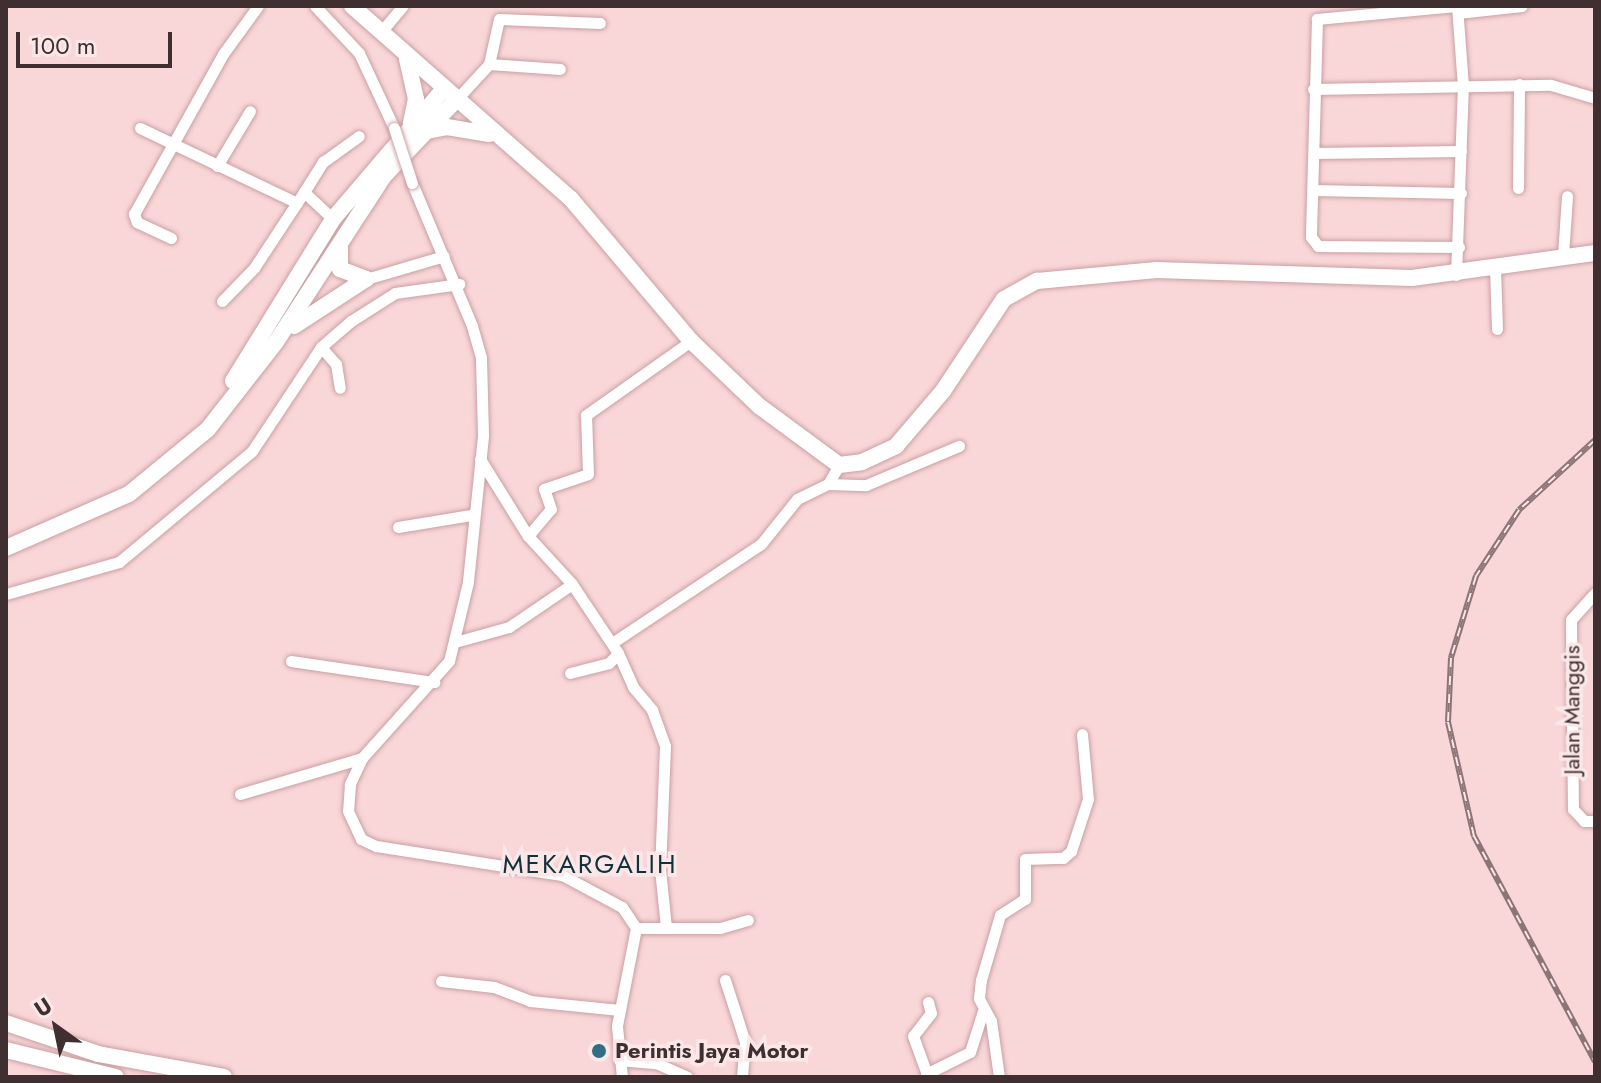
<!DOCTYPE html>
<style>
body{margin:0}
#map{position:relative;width:1601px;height:1083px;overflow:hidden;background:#f9d6d8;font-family:Jost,sans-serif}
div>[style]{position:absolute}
.roads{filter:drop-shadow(0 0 2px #caa0a3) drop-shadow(0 0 2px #caa0a3)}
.minor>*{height:11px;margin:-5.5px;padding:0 5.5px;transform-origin:5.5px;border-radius:5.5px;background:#fff}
.highway>*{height:16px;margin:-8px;padding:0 8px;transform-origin:8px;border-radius:8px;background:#fff}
.rail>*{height:6px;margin-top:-3px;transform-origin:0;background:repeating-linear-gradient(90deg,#fae8e9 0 9px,#8d7576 0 18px);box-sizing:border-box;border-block:2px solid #8d7576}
.bridges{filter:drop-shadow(0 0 2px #caa0a3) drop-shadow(0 0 2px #caa0a3)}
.minor-bridge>*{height:11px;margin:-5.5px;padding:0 5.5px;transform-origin:5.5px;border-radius:5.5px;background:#fff}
.dots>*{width:22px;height:22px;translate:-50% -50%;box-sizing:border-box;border:4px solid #fae8e9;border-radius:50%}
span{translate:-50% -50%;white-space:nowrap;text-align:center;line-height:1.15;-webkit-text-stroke:7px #fae8e9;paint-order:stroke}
.street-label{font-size:22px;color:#402f30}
.poi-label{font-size:22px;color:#402f30;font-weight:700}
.left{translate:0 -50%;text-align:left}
.quarter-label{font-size:26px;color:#13303b;letter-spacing:2px}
.frame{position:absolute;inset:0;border:8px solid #402f30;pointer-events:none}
.north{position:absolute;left:16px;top:987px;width:80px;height:80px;-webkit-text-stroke:6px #fae8e9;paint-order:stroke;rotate:327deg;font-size:22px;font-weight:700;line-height:32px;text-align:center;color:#402f30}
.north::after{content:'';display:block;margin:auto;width:28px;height:36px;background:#402f30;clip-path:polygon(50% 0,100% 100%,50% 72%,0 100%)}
.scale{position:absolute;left:16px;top:32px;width:156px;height:36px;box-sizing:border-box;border:4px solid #402f30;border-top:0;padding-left:10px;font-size:24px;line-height:28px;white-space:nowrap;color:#402f30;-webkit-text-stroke:6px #fae8e9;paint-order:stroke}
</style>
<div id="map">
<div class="roads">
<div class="minor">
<i style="left:315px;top:6px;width:64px;rotate:46.9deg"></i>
<i style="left:359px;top:53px;width:83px;rotate:65deg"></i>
<i style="left:1456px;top:6px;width:140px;rotate:174.7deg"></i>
<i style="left:1317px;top:19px;width:218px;rotate:91.6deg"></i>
<i style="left:1311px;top:237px;width:11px;rotate:52deg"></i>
<i style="left:1318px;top:246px;width:141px;rotate:0.4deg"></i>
<i style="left:1458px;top:13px;width:64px;rotate:-6.2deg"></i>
<i style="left:380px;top:33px;width:35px;rotate:-50deg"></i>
<i style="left:489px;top:64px;width:46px;rotate:-77.5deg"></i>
<i style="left:499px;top:19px;width:101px;rotate:2.3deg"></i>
<i style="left:1313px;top:89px;width:238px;rotate:-1deg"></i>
<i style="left:1551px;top:85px;width:46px;rotate:16.5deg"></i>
<i style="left:455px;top:101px;width:50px;rotate:-47.4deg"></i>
<i style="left:489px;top:64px;width:71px;rotate:4deg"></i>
<i style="left:140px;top:128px;width:174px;rotate:25.5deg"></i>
<i style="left:1314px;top:153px;width:147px;rotate:-0.8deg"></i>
<i style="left:217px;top:166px;width:64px;rotate:-59deg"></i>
<i style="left:412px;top:183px;width:155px;rotate:67.2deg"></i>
<i style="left:472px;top:326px;width:33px;rotate:74deg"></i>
<i style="left:481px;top:358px;width:78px;rotate:88.5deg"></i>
<i style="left:483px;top:436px;width:147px;rotate:95.9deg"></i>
<i style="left:468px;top:582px;width:81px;rotate:103.5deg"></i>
<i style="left:449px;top:661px;width:130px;rotate:131.9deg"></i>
<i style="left:362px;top:758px;width:29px;rotate:115deg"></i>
<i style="left:350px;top:784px;width:27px;rotate:94deg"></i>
<i style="left:348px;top:811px;width:31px;rotate:65deg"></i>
<i style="left:361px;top:839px;width:17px;rotate:25deg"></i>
<i style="left:376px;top:846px;width:188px;rotate:8.9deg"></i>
<i style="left:562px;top:875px;width:68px;rotate:28.1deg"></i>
<i style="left:622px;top:907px;width:25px;rotate:56deg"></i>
<i style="left:636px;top:928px;width:100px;rotate:101deg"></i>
<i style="left:617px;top:1026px;width:51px;rotate:84.4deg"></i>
<i style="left:1518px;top:188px;width:104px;rotate:-89.4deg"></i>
<i style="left:1313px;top:190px;width:148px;rotate:1.2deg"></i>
<i style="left:304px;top:192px;width:36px;rotate:-58deg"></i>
<i style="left:323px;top:162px;width:44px;rotate:-35.8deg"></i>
<i style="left:171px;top:238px;width:38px;rotate:-155deg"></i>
<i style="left:137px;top:222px;width:9px;rotate:-111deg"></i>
<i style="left:134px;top:214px;width:183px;rotate:-60.9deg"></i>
<i style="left:223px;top:54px;width:59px;rotate:-53.9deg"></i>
<i style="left:1563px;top:255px;width:59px;rotate:-86.1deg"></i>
<i style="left:1495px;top:268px;width:61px;rotate:88.1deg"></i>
<i style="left:1456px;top:275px;width:189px;rotate:-87.9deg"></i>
<i style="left:1463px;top:86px;width:80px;rotate:-94.3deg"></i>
<i style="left:366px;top:279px;width:81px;rotate:-16.4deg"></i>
<i style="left:222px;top:301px;width:46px;rotate:-45.9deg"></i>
<i style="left:254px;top:268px;width:91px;rotate:-56.7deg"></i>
<i style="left:304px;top:192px;width:40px;rotate:43deg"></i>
<i style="left:321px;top:347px;width:23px;rotate:49deg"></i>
<i style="left:336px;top:364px;width:24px;rotate:81deg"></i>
<i style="left:480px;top:459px;width:91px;rotate:58.1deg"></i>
<i style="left:828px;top:484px;width:38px;rotate:2deg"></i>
<i style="left:866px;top:485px;width:101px;rotate:-22.8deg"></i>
<i style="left:398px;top:527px;width:74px;rotate:-9.3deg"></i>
<i style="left:1595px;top:593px;width:36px;rotate:132deg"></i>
<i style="left:1571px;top:620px;width:189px;rotate:89.4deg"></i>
<i style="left:1573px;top:809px;width:16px;rotate:47deg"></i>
<i style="left:1584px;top:821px;width:11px"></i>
<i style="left:6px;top:594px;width:117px;rotate:-15.8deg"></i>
<i style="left:119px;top:562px;width:173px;rotate:-39.8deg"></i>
<i style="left:252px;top:451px;width:125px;rotate:-56.4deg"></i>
<i style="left:321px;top:347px;width:40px;rotate:-41deg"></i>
<i style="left:351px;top:321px;width:52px;rotate:-32.5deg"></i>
<i style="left:395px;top:293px;width:65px;rotate:-8deg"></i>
<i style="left:615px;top:641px;width:175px;rotate:-33.6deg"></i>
<i style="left:761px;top:544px;width:58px;rotate:-51.3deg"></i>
<i style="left:797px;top:499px;width:34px;rotate:-26deg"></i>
<i style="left:828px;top:484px;width:22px;rotate:-60deg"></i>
<i style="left:455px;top:642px;width:56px;rotate:-15.5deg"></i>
<i style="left:509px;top:627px;width:76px;rotate:-34.3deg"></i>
<i style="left:572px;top:584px;width:65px;rotate:-132.5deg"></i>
<i style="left:528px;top:536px;width:35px;rotate:-50deg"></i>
<i style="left:551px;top:509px;width:21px;rotate:-109deg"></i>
<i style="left:544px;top:489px;width:46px;rotate:-18.8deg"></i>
<i style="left:588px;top:474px;width:59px;rotate:-91.9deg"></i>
<i style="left:586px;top:415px;width:128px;rotate:-35.2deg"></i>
<i style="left:618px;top:653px;width:37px;rotate:66deg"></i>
<i style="left:633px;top:687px;width:30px;rotate:50deg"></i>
<i style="left:652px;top:710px;width:38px;rotate:70deg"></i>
<i style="left:665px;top:746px;width:123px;rotate:92.3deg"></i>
<i style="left:660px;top:869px;width:58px;rotate:84.1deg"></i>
<i style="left:291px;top:661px;width:145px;rotate:8.4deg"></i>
<i style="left:570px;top:673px;width:40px;rotate:-14.4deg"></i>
<i style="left:609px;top:663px;width:13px;rotate:-48deg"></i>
<i style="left:618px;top:653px;width:83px;rotate:-123.7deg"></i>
<i style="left:240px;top:794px;width:127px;rotate:-16.4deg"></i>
<i style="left:636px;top:928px;width:84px"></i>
<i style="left:720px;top:928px;width:29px;rotate:-16deg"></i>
<i style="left:725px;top:980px;width:65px;rotate:72.1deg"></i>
<i style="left:745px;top:1042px;width:35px;rotate:95deg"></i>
<i style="left:441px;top:981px;width:53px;rotate:6.5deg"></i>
<i style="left:494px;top:987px;width:39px;rotate:21deg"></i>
<i style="left:530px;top:1001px;width:90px;rotate:5.7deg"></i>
<i style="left:928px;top:1002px;width:11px;rotate:75deg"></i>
<i style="left:931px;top:1013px;width:29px;rotate:128deg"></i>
<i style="left:913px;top:1036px;width:44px;rotate:69.9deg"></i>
<i style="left:619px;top:1060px;width:37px;rotate:5deg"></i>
<i style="left:656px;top:1063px;width:34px;rotate:24deg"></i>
<i style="left:926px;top:1074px;width:49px;rotate:-26.6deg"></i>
<i style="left:970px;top:1052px;width:43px;rotate:-72.4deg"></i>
<i style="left:999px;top:1077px;width:57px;rotate:-98.1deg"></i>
<i style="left:991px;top:1021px;width:26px;rotate:-118deg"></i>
<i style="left:979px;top:998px;width:18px;rotate:-84deg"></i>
<i style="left:981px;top:980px;width:68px;rotate:-73.7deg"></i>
<i style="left:1000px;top:915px;width:30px;rotate:-33deg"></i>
<i style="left:1025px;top:899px;width:40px;rotate:-90deg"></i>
<i style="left:1025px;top:859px;width:38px;rotate:-2deg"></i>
<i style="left:1063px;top:858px;width:11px;rotate:-41deg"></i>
<i style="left:1071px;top:851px;width:55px;rotate:-71.9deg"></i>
<i style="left:1088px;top:799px;width:65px;rotate:-95.3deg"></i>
</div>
<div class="highway">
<i style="left:352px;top:6px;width:292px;rotate:41.4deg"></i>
<i style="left:571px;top:199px;width:186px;rotate:49.8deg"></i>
<i style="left:691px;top:341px;width:94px;rotate:43.7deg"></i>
<i style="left:759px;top:406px;width:99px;rotate:36.4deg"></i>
<i style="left:839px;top:465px;width:23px;rotate:-7deg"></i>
<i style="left:862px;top:462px;width:38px;rotate:-25deg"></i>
<i style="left:896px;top:446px;width:72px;rotate:-49.5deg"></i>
<i style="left:943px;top:391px;width:110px;rotate:-56.5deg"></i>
<i style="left:1004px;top:299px;width:38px;rotate:-29deg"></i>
<i style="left:1037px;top:281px;width:120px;rotate:-5.3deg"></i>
<i style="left:1156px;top:270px;width:256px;rotate:1.8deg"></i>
<i style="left:1412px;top:278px;width:185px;rotate:-7.8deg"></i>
<i style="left:407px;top:59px;width:41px;rotate:77.3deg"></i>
<i style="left:416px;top:99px;width:25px;rotate:102deg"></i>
<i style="left:422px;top:132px;width:25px;rotate:-11deg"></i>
<i style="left:447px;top:127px;width:43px;rotate:9.5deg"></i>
<i style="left:340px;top:248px;width:21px;rotate:90deg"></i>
<i style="left:340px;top:269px;width:28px;rotate:21deg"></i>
<i style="left:294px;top:326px;width:86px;rotate:-33.1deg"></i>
<i style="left:233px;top:381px;width:190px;rotate:-58.3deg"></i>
<i style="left:333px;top:219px;width:168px;rotate:-49.6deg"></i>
<i style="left:6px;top:548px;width:134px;rotate:-23.7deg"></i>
<i style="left:129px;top:494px;width:102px;rotate:-39.4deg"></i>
<i style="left:208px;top:429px;width:110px;rotate:-52deg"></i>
<i style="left:276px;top:342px;width:197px;rotate:-57deg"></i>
<i style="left:383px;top:177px;width:103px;rotate:-46.6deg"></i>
<i style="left:6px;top:1023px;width:97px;rotate:18.6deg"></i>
<i style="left:98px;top:1054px;width:128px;rotate:10.3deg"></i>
<i style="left:6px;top:1050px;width:113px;rotate:13.8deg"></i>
</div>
</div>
<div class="rail">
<i style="left:1595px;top:440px;width:103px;rotate:137.4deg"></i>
<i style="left:1519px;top:510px;width:79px;rotate:123.1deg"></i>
<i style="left:1476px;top:576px;width:86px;rotate:107deg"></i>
<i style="left:1451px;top:658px;width:64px;rotate:92.7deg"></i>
<i style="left:1448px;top:722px;width:117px;rotate:77.2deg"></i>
<i style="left:1474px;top:836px;width:256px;rotate:61.8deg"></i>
</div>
<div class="bridges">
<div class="minor-bridge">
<i style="left:394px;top:128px;width:58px;rotate:71.9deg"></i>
</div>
</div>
<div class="dots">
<i style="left:599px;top:1051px;background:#2f6e83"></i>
</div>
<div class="street-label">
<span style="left:1572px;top:710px;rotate:-90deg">Jalan Manggis</span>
</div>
<div class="poi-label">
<span class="left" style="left:615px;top:1051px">Perintis Jaya Motor</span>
</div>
<div class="quarter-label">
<span style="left:590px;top:865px">MEKARGALIH</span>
</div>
<div class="frame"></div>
<div class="north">U</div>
<div class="scale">100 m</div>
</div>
